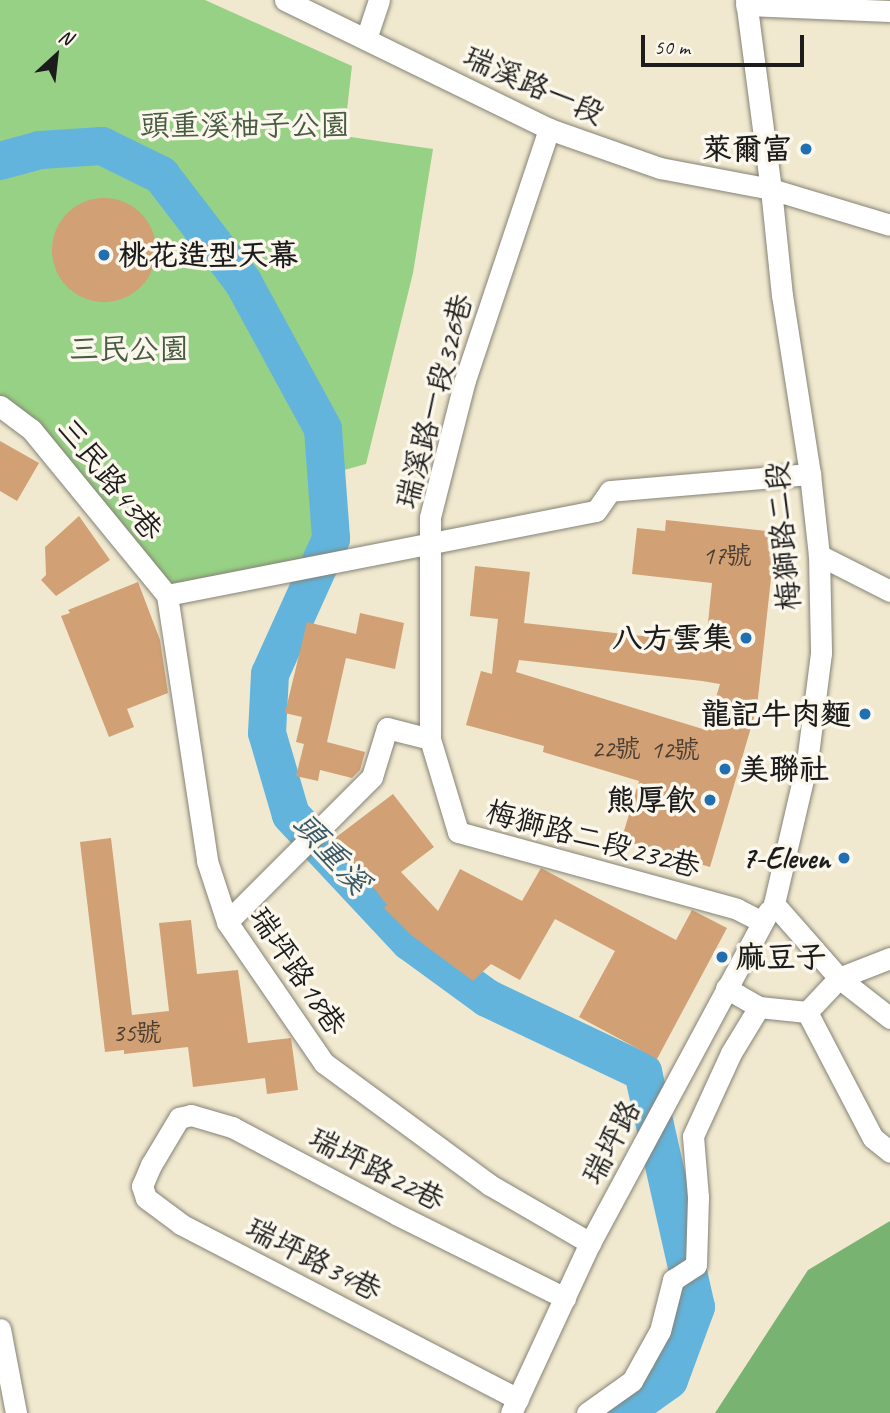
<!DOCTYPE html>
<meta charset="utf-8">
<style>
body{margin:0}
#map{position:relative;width:890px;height:1413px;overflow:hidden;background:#f0e9cf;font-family:Caveat,"LXGW WenKai TC",sans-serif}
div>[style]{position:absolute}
.green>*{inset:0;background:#97d185}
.forest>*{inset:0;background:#79b372}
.river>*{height:38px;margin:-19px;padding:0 19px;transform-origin:19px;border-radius:19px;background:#62b4dd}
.building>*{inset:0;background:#d1a074}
.round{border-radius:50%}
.roads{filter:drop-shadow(0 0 2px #868276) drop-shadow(0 0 2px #868276)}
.minor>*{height:21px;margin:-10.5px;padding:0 10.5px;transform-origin:10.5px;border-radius:10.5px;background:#fff}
.dots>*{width:19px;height:19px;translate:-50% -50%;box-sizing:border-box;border:4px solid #fbf7ec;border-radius:50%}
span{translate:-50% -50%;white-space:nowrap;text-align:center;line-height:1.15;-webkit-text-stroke:7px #fbf7ec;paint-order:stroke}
.number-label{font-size:26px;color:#493d32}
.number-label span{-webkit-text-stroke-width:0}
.street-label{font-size:30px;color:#1c1c1c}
.park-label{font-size:30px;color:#475b41}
.poi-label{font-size:30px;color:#1c1c1c;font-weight:700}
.right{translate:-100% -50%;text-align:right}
.left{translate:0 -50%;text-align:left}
.water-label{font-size:32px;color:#385969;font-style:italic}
.north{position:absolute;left:21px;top:21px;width:70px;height:70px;-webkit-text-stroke:5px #fbf7ec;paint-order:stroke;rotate:27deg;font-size:19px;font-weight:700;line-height:28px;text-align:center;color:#1c1c1c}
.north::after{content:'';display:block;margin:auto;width:24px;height:32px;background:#1c1c1c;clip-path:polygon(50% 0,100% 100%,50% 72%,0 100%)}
.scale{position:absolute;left:641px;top:35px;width:163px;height:32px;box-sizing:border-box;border:4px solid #1c1c1c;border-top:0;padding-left:9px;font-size:21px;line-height:24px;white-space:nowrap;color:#1c1c1c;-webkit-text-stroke:5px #fbf7ec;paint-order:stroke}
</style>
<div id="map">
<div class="green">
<i style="clip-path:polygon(0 0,205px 0,352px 66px,344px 136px,433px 149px,413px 273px,366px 464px,326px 475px,331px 539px,316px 570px,167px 595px,0 396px)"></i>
</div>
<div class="forest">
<i style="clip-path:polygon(890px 1221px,890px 1413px,715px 1413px,808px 1270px)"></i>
</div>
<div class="river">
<i style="left:0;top:161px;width:41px;rotate:-15.4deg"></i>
<i style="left:40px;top:150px;width:62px;rotate:-3.7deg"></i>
<i style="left:102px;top:146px;width:66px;rotate:26.2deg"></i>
<i style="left:161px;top:175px;width:135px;rotate:52.5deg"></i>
<i style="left:243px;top:282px;width:167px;rotate:61.4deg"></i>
<i style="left:323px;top:429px;width:110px;rotate:85.8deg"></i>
<i style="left:331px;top:539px;width:148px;rotate:114.3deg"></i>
<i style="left:270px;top:674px;width:59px;rotate:92.9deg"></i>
<i style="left:267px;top:733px;width:85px;rotate:73.7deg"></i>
<i style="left:291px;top:815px;width:174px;rotate:46.9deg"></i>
<i style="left:410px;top:942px;width:95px;rotate:36deg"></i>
<i style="left:487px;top:998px;width:173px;rotate:25.4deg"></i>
<i style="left:643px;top:1072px;width:241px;rotate:77.3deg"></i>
<i style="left:696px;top:1307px;width:78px;rotate:110.3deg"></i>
<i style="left:669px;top:1380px;width:57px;rotate:144.3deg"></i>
</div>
<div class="building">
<i class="round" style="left:52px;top:198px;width:104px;height:104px"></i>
<i style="clip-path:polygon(0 441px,39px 463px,17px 501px,0 491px)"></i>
<i style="clip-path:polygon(79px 516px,110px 560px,56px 596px,41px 580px,46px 575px,45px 547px)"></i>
<i style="clip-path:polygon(evenodd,666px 520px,776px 532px,757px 707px,710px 867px,621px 841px,639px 781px,543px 752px,544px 746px,466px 725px,481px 671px,492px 674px,498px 619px,470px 616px,475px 566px,530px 572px,524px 623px,706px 643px,712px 583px,632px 574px,637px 528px,665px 531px,666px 520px,519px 660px,702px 681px,720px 684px,706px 730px,516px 672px,519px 660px)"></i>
<i style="clip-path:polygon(138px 582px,160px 640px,168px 693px,127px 709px,134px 727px,109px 737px,61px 616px,70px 613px,68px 610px)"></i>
<i style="clip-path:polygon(360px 613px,404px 623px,395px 669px,346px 658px,327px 742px,365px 752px,360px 770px,352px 778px,320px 770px,318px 781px,296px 776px,304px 744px,296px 742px,302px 717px,285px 713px,307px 622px,356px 634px)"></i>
<i style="clip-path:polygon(393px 794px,434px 847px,401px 872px,438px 911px,460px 869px,522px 901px,541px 868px,676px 940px,692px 910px,727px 928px,657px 1059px,579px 1017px,615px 951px,555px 919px,520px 980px,491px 964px,473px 981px,411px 935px,384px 908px,387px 905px,335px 838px)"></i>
<i style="clip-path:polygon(111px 838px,132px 1015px,169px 1011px,159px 923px,191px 920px,197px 974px,238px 970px,248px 1043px,291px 1038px,298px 1090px,267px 1094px,265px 1078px,193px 1087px,188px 1047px,124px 1054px,124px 1050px,105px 1052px,80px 842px)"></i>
</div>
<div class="roads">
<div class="minor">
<i style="left:285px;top:0;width:294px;rotate:26deg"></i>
<i style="left:549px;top:129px;width:118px;rotate:19.4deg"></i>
<i style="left:660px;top:168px;width:113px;rotate:10.7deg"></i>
<i style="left:771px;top:189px;width:124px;rotate:16.8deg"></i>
<i style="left:746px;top:0;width:191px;rotate:82.5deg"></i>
<i style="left:771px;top:189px;width:107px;rotate:84.1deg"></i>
<i style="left:782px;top:295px;width:181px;rotate:81.1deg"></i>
<i style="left:810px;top:474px;width:81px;rotate:83.7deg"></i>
<i style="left:819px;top:555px;width:98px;rotate:88.8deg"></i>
<i style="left:821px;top:653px;width:110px;rotate:97.3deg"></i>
<i style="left:807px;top:762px;width:146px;rotate:103.1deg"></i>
<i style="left:774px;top:904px;width:98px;rotate:48.7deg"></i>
<i style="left:839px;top:978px;width:65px;rotate:38.1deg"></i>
<i style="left:746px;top:5px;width:144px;rotate:2.4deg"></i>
<i style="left:366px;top:39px;width:41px;rotate:-71.6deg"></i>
<i style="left:0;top:406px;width:39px;rotate:37deg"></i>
<i style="left:31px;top:429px;width:215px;rotate:50.7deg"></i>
<i style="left:819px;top:555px;width:80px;rotate:26.9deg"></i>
<i style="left:167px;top:595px;width:269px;rotate:81.4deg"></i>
<i style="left:207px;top:861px;width:64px;rotate:71.8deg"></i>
<i style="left:227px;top:922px;width:171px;rotate:55.5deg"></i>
<i style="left:324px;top:1063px;width:206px;rotate:36.3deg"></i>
<i style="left:490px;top:1185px;width:116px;rotate:30.1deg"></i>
<i style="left:167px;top:595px;width:437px;rotate:-11.1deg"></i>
<i style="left:596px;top:511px;width:24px;rotate:-55deg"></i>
<i style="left:610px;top:491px;width:201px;rotate:-4.9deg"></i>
<i style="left:430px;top:739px;width:222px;rotate:-90deg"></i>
<i style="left:430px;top:517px;width:141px;rotate:-75.7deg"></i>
<i style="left:465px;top:380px;width:265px;rotate:-71.5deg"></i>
<i style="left:227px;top:922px;width:205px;rotate:-45deg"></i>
<i style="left:372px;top:777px;width:51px;rotate:-73deg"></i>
<i style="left:387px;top:728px;width:44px;rotate:14.3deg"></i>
<i style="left:430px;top:739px;width:97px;rotate:73.2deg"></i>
<i style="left:458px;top:832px;width:289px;rotate:15.4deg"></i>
<i style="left:737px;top:909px;width:27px;rotate:27deg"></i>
<i style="left:890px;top:958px;width:55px;rotate:158.6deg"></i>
<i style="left:839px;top:978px;width:47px;rotate:133.3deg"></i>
<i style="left:807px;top:1012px;width:142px;rotate:62.4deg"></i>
<i style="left:873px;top:1138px;width:22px;rotate:39deg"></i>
<i style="left:726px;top:988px;width:38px;rotate:30deg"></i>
<i style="left:759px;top:1007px;width:48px;rotate:5.9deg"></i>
<i style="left:0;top:1329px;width:86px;rotate:79.2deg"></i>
<i style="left:518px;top:1399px;width:380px;rotate:-152.6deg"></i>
<i style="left:181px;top:1224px;width:44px;rotate:-143.4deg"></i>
<i style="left:146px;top:1198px;width:13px;rotate:-108deg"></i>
<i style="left:142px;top:1186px;width:23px;rotate:-67deg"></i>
<i style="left:151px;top:1165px;width:55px;rotate:-59.2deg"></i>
<i style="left:179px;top:1118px;width:12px;rotate:-14deg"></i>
<i style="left:191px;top:1115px;width:43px;rotate:16.3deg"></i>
<i style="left:232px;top:1127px;width:186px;rotate:27.9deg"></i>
<i style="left:396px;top:1214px;width:189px;rotate:26.4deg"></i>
<i style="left:511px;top:1413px;width:187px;rotate:-65.1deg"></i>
<i style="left:590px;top:1243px;width:377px;rotate:-61.7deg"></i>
<i style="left:587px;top:1413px;width:55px;rotate:-35.4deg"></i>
<i style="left:632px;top:1381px;width:57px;rotate:-60.8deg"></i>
<i style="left:660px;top:1331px;width:53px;rotate:-75.7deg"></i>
<i style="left:673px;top:1280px;width:27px;rotate:-33deg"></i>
<i style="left:696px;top:1265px;width:68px;rotate:-88.3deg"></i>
<i style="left:698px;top:1197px;width:61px;rotate:-94.7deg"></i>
<i style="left:693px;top:1136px;width:91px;rotate:-65.4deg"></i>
<i style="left:731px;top:1053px;width:54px;rotate:-58.7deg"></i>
</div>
</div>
<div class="dots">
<i style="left:806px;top:149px;background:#1f6fb2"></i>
<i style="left:104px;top:255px;background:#1f6fb2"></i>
<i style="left:746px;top:638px;background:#1f6fb2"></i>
<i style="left:865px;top:714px;background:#1f6fb2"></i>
<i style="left:725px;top:769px;background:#1f6fb2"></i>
<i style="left:710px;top:800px;background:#1f6fb2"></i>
<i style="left:844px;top:858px;background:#1f6fb2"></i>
<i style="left:722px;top:957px;background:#1f6fb2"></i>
</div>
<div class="number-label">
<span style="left:727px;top:556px">17號</span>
<span style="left:616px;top:749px">22號</span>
<span style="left:675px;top:750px">12號</span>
<span style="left:137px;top:1033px">35號</span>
</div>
<div class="street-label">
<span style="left:534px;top:85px;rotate:24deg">瑞溪路一段</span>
<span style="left:434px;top:401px;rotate:-75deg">瑞溪路一段326巷</span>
<span style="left:110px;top:479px;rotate:51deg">三民路43巷</span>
<span style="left:783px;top:536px;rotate:-95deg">梅獅路二段</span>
<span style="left:593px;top:839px;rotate:15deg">梅獅路二段232巷</span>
<span style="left:298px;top:971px;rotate:56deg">瑞坪路18巷</span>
<span style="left:611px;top:1142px;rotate:-62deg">瑞坪路</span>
<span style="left:377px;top:1169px;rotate:27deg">瑞坪路22巷</span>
<span style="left:314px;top:1259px;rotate:27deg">瑞坪路34巷</span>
</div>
<div class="park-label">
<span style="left:245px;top:125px">頭重溪柚子公園</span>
<span style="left:129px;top:349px">三民公園</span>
</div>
<div class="poi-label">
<span class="right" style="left:792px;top:149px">萊爾富</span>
<span class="left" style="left:118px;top:255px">桃花造型天幕</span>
<span class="right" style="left:732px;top:638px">八方雲集</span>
<span class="right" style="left:851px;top:714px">龍記牛肉麵</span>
<span class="left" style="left:739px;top:769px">美聯社</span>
<span class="right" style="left:696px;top:800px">熊厚飲</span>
<span class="right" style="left:830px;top:858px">7-Eleven</span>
<span class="left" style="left:736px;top:957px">麻豆子</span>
</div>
<div class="water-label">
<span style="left:331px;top:854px;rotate:48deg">頭重溪</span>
</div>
<div class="north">N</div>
<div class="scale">50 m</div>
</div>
